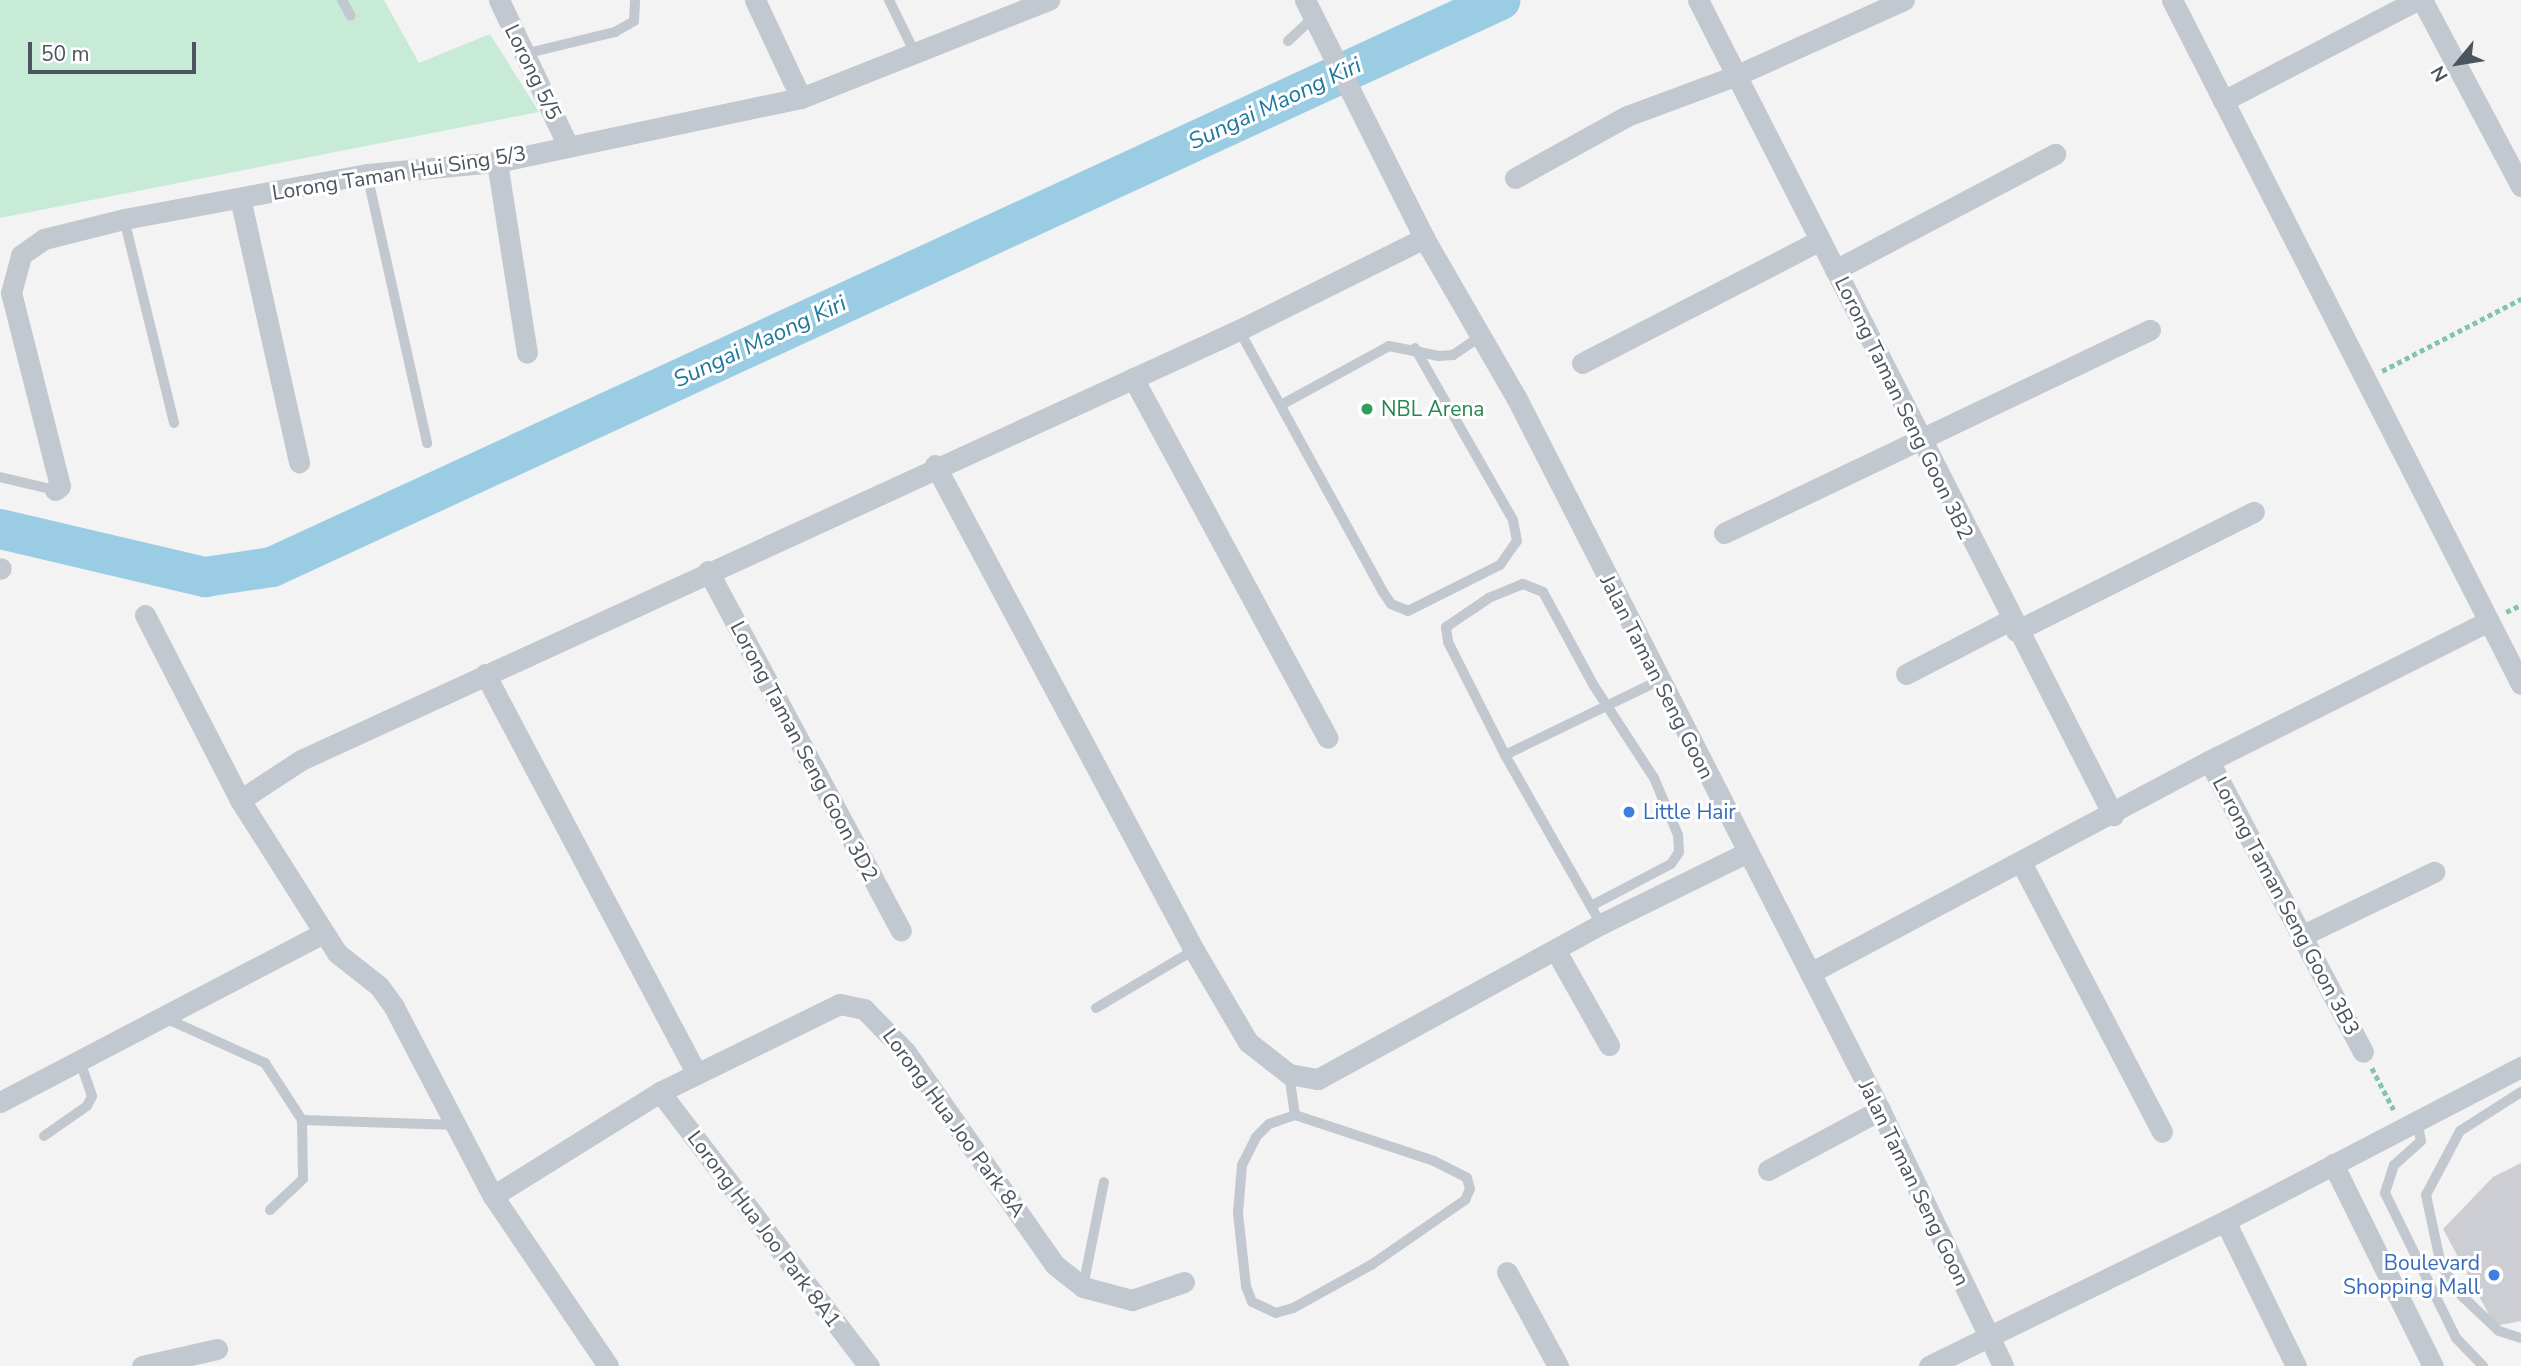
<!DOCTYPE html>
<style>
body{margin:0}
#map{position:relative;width:2521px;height:1366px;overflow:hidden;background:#f4f3f3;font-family:"Nunito Sans",sans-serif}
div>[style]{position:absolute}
.green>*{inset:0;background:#c8ebd8}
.river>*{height:40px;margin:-20px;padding:0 20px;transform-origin:20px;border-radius:20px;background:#9acde3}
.building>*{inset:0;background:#cdced4}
.path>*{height:4.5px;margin-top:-2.25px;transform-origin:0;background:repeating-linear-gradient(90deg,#83c5aa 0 5px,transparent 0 8.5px)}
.service>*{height:10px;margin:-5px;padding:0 5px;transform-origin:5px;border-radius:5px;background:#c2c8cf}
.minor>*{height:21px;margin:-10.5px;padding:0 10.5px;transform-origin:10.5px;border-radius:10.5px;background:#c2c8cf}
.dots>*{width:19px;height:19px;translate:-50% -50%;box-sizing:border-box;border:4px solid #fff;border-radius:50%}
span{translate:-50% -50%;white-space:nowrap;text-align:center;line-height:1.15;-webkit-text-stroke:6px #fff;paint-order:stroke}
.street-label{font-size:21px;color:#4c545e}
.leisure-label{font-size:21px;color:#27864d}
.left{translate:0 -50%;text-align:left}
.shop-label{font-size:21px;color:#366cbe}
.right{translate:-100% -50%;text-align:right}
.water-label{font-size:23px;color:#1f799e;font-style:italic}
.north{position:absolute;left:2423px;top:28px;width:70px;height:70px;-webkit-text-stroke:5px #fff;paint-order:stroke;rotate:240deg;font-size:19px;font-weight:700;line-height:28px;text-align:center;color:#4c545e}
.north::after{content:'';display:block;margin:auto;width:24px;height:32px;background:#4c545e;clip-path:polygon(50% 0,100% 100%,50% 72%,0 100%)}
.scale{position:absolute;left:28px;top:42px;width:168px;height:32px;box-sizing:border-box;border:4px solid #4c545e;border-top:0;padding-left:9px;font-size:21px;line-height:24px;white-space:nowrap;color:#4c545e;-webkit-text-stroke:5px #fff;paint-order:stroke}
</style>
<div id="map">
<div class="green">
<i style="clip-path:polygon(0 0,384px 0,419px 63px,490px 34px,539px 112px,0 218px)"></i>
</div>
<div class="river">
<i style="left:0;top:529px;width:211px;rotate:13.2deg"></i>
<i style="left:205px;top:577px;width:68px;rotate:-8.5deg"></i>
<i style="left:272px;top:567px;width:1353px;rotate:-24.77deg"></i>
</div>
<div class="building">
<i style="clip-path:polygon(2521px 1163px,2521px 1321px,2495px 1326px,2443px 1229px,2493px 1177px)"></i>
</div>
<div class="path">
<i style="left:2382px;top:371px;width:157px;rotate:-27.4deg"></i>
<i style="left:2506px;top:612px;width:17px;rotate:-25deg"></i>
<i style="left:2372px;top:1068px;width:47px;rotate:62.4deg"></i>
</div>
<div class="service">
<i style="left:342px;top:0;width:18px;rotate:61deg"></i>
<i style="left:889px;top:0;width:59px;rotate:63.9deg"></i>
<i style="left:1288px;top:41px;width:34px;rotate:-43deg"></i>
<i style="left:524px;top:54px;width:94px;rotate:-13.6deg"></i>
<i style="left:615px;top:32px;width:22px;rotate:-30deg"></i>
<i style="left:634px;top:21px;width:21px;rotate:-87deg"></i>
<i style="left:367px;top:174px;width:276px;rotate:77.4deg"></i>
<i style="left:124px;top:219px;width:210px;rotate:76.2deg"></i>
<i style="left:1239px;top:330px;width:299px;rotate:61.2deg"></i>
<i style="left:1383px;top:592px;width:14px;rotate:56deg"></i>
<i style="left:1391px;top:604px;width:18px;rotate:22deg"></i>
<i style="left:1408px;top:611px;width:103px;rotate:-26.6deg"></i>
<i style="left:1500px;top:565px;width:29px;rotate:-55deg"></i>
<i style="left:1517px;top:541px;width:21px;rotate:-101deg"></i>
<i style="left:1513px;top:520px;width:198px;rotate:-119.7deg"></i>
<i style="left:1281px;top:405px;width:123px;rotate:-28.6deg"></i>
<i style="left:1389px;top:346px;width:51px;rotate:11.3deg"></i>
<i style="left:1439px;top:356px;width:14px;rotate:-4deg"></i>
<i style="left:1453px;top:355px;width:32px;rotate:-34deg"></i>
<i style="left:0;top:477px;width:57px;rotate:13.3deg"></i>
<i style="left:1505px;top:755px;width:170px;rotate:-25.8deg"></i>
<i style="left:1591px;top:906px;width:90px;rotate:-27.7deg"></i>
<i style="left:1671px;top:864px;width:14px;rotate:-56deg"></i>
<i style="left:1679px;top:852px;width:17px;rotate:-93deg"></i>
<i style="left:1678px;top:835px;width:62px;rotate:-112.8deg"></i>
<i style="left:1654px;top:778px;width:110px;rotate:-123.1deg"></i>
<i style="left:1594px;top:686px;width:107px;rotate:-118.5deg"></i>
<i style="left:1543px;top:592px;width:22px;rotate:-158deg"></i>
<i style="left:1523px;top:584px;width:37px;rotate:158deg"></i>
<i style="left:1489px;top:598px;width:52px;rotate:146deg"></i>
<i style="left:1446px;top:627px;width:15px;rotate:82deg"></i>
<i style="left:1448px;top:642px;width:127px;rotate:63.2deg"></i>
<i style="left:1505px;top:755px;width:194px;rotate:60.4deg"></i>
<i style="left:1096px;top:1008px;width:114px;rotate:-30.6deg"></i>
<i style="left:165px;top:1018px;width:110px;rotate:24.2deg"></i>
<i style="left:265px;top:1063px;width:68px;rotate:57deg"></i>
<i style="left:302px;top:1120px;width:154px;rotate:1.9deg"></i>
<i style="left:1289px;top:1074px;width:41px;rotate:81.7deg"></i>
<i style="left:2521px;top:1092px;width:72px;rotate:147.4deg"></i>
<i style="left:2460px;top:1131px;width:72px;rotate:118deg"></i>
<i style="left:2426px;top:1195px;width:72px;rotate:77.9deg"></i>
<i style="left:2441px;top:1265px;width:36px;rotate:56deg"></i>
<i style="left:2461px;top:1295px;width:52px;rotate:43.5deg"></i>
<i style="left:2499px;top:1331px;width:23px;rotate:18deg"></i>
<i style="left:1295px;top:1115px;width:146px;rotate:18.3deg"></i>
<i style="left:1434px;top:1161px;width:37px;rotate:27deg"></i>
<i style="left:1467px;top:1178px;width:11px;rotate:75deg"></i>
<i style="left:1470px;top:1189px;width:12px;rotate:114deg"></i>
<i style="left:1465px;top:1200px;width:114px;rotate:145.3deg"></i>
<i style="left:1371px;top:1265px;width:89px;rotate:151.1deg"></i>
<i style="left:1293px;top:1308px;width:18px;rotate:164deg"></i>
<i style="left:1276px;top:1313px;width:26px;rotate:-155deg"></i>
<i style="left:1252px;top:1302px;width:17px;rotate:-111deg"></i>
<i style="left:1246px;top:1286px;width:73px;rotate:-96.3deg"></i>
<i style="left:1238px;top:1213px;width:48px;rotate:-85.2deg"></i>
<i style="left:1242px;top:1165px;width:31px;rotate:-63deg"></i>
<i style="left:1256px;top:1137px;width:18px;rotate:-45deg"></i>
<i style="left:1269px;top:1124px;width:28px;rotate:-19deg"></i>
<i style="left:2417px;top:1122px;width:19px;rotate:78deg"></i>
<i style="left:2421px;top:1141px;width:36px;rotate:138deg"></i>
<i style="left:2394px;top:1165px;width:29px;rotate:108deg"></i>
<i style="left:2385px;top:1193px;width:161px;rotate:63.9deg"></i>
<i style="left:2456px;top:1338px;width:39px;rotate:46deg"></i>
<i style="left:44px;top:1136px;width:52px;rotate:-34.9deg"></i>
<i style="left:87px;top:1106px;width:11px;rotate:-63deg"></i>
<i style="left:92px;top:1096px;width:37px;rotate:-109deg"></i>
<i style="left:270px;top:1210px;width:45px;rotate:-43.2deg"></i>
<i style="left:303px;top:1179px;width:59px;rotate:-91deg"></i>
<i style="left:1083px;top:1287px;width:107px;rotate:-78.7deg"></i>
</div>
<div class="minor">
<i style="left:499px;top:0;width:159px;rotate:64.7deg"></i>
<i style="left:755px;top:0;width:108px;rotate:64.9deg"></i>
<i style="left:1305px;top:0;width:266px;rotate:63.4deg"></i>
<i style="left:1424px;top:238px;width:186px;rotate:60deg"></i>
<i style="left:1517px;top:399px;width:798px;rotate:62.95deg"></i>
<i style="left:1880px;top:1110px;width:284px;rotate:64.3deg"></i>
<i style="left:1698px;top:0;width:915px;rotate:63.01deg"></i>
<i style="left:2172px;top:0;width:768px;rotate:62.97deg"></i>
<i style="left:2422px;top:0;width:211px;rotate:62deg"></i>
<i style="left:2223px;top:101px;width:219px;rotate:-27.5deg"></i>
<i style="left:497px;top:162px;width:193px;rotate:81.1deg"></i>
<i style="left:1515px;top:178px;width:128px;rotate:-29deg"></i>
<i style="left:1627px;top:116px;width:117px;rotate:-20.4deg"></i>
<i style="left:1737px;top:75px;width:183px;rotate:-24.2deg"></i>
<i style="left:240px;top:198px;width:271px;rotate:77.4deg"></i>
<i style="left:1835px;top:270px;width:249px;rotate:-27.8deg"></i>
<i style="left:1582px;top:363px;width:268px;rotate:-27.3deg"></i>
<i style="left:1133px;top:378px;width:409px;rotate:61.6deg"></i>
<i style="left:935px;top:465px;width:550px;rotate:61.9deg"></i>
<i style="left:1194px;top:950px;width:107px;rotate:59.6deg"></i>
<i style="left:1248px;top:1042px;width:52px;rotate:38deg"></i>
<i style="left:1289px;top:1074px;width:29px;rotate:10deg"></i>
<i style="left:1318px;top:1079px;width:323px;rotate:-28.7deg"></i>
<i style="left:1601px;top:924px;width:161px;rotate:-26.1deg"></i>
<i style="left:55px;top:490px;width:6px;rotate:-39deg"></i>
<i style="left:60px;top:486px;width:199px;rotate:-104.2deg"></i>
<i style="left:11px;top:293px;width:39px;rotate:-75deg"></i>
<i style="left:21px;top:255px;width:28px;rotate:-35deg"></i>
<i style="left:44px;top:239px;width:82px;rotate:-14deg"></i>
<i style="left:124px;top:219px;width:247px;rotate:-10.5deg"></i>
<i style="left:367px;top:174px;width:131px;rotate:-5.3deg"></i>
<i style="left:497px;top:162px;width:311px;rotate:-11.9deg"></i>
<i style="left:801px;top:98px;width:267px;rotate:-21.6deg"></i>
<i style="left:1724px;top:533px;width:472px;rotate:-25.5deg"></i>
<i style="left:0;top:569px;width:1px;rotate:-45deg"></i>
<i style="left:708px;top:571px;width:408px;rotate:61.8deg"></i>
<i style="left:145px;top:615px;width:208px;rotate:62.8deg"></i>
<i style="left:240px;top:800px;width:181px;rotate:57.6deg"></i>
<i style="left:337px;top:953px;width:53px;rotate:38.2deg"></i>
<i style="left:379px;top:986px;width:26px;rotate:54deg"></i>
<i style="left:394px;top:1007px;width:213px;rotate:62.4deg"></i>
<i style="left:493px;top:1196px;width:205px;rotate:55.9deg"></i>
<i style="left:2016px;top:631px;width:266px;rotate:-26.6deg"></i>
<i style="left:485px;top:674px;width:450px;rotate:62.1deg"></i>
<i style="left:1906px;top:674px;width:117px;rotate:-27.4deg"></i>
<i style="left:2209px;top:761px;width:329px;rotate:62.1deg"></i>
<i style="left:240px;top:800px;width:73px;rotate:-33.3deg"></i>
<i style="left:301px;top:760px;width:1032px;rotate:-24.63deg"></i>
<i style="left:1239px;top:330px;width:207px;rotate:-26.4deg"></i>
<i style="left:2022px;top:864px;width:302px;rotate:62.4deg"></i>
<i style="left:2301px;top:936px;width:148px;rotate:-25.7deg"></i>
<i style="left:1556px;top:951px;width:108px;rotate:60.6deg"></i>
<i style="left:1810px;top:973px;width:452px;rotate:-28deg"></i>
<i style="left:2209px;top:761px;width:312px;rotate:-26.6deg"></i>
<i style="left:660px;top:1092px;width:345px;rotate:52.7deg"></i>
<i style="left:0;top:1102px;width:365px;rotate:-27.6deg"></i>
<i style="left:2333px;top:1164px;width:225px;rotate:63.7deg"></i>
<i style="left:1768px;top:1170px;width:127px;rotate:-28.2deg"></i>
<i style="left:493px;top:1196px;width:197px;rotate:-31.9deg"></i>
<i style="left:660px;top:1092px;width:200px;rotate:-26.1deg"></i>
<i style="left:840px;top:1004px;width:25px;rotate:12deg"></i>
<i style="left:864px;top:1009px;width:59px;rotate:45.7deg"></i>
<i style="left:905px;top:1051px;width:261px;rotate:55deg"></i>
<i style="left:1055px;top:1265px;width:36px;rotate:38deg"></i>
<i style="left:1083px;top:1287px;width:51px;rotate:14.9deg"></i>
<i style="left:1132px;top:1300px;width:55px;rotate:-19.1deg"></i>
<i style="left:2225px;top:1221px;width:161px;rotate:63.9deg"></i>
<i style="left:1507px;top:1272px;width:107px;rotate:61.5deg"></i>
<i style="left:142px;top:1366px;width:77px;rotate:-12.8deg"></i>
<i style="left:1929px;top:1366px;width:330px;rotate:-26.1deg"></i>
<i style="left:2225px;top:1221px;width:334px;rotate:-27.5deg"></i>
</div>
<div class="dots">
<i style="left:1367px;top:409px;background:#2e9e5b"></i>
<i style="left:1629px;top:812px;background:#3f7fe0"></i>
<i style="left:2494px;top:1275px;background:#3f7fe0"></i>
</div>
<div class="street-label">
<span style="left:533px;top:72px;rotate:64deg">Lorong 5/5</span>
<span style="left:399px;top:173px;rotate:-9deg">Lorong Taman Hui Sing 5/3</span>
<span style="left:1904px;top:408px;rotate:64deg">Lorong Taman Seng Goon 3B2</span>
<span style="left:1657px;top:677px;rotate:63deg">Jalan Taman Seng Goon</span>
<span style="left:804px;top:751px;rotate:62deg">Lorong Taman Seng Goon 3D2</span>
<span style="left:2286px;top:906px;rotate:62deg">Lorong Taman Seng Goon 3B3</span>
<span style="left:954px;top:1123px;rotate:54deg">Lorong Hua Joo Park 8A</span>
<span style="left:1914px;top:1183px;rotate:64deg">Jalan Taman Seng Goon</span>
<span style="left:764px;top:1229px;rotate:53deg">Lorong Hua Joo Park 8A1</span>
</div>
<div class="leisure-label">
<span class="left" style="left:1381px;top:409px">NBL Arena</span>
</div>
<div class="shop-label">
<span class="left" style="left:1643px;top:812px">Little Hair</span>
<span class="right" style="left:2480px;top:1275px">Boulevard<br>Shopping Mall</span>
</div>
<div class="water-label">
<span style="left:1275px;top:104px;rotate:-25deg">Sungai Maong Kiri</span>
<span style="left:760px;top:342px;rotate:-25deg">Sungai Maong Kiri</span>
</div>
<div class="north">N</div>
<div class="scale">50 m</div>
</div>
